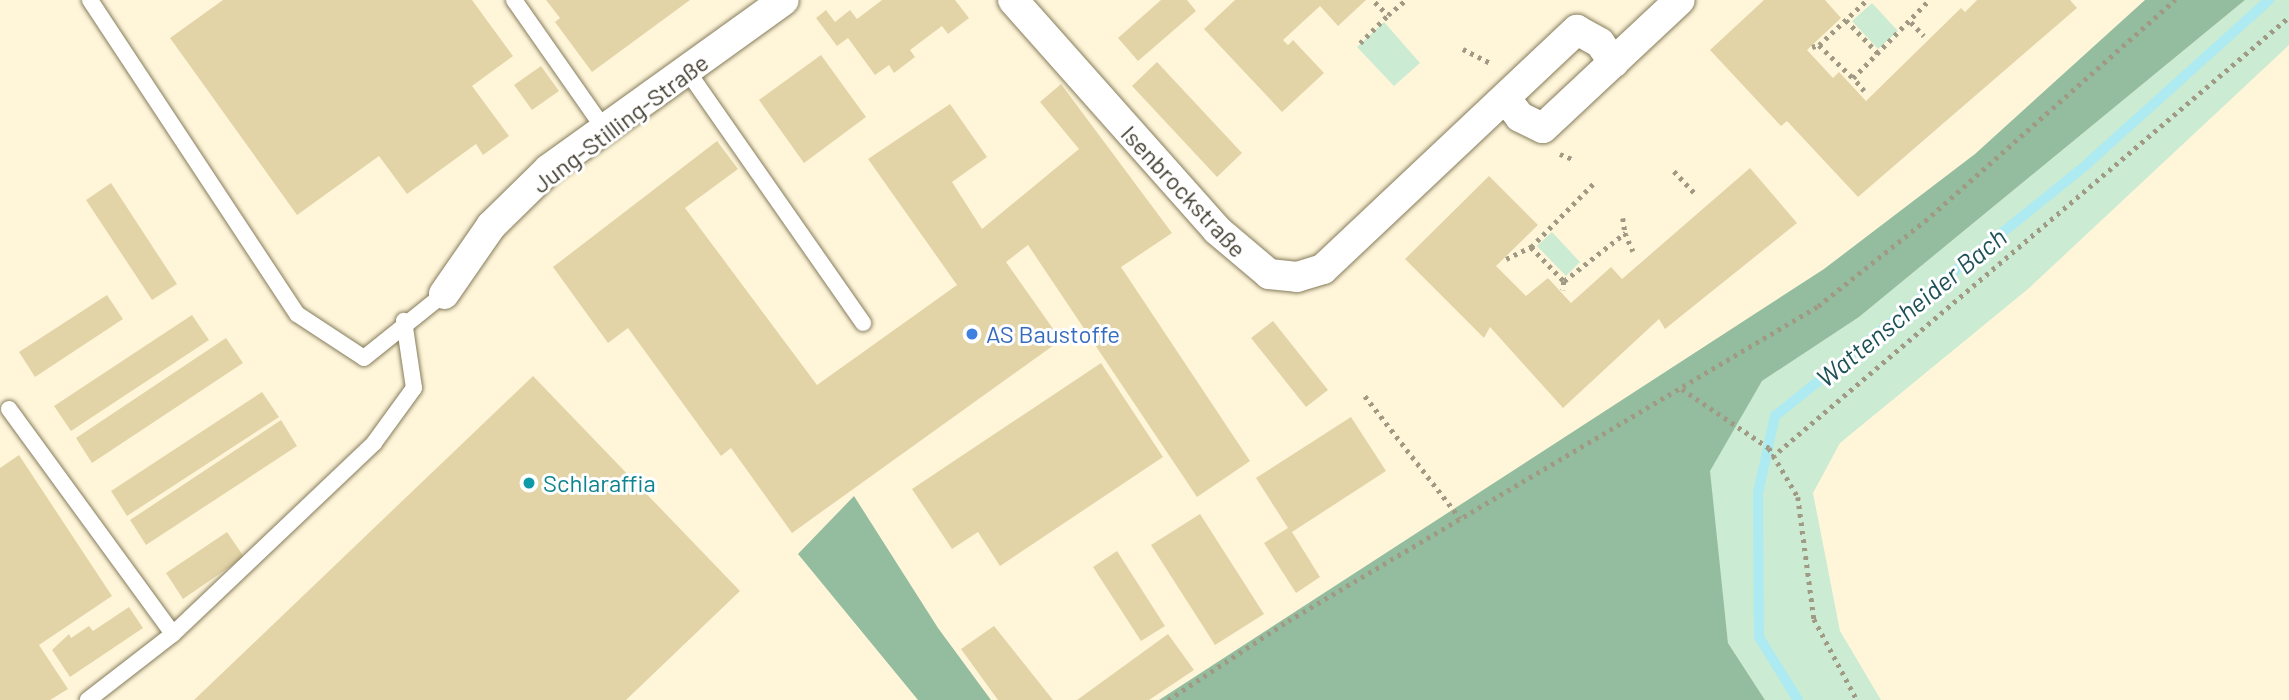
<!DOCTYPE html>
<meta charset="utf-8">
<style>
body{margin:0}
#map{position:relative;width:2289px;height:700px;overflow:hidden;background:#fff6da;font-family:Barlow,sans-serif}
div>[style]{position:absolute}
.green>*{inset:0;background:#cbebd3}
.forest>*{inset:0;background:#94bd9f}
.stream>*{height:10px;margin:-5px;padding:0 5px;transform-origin:5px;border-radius:5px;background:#aeeaf1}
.building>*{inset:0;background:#e2d4a7}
.path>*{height:4.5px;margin-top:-2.25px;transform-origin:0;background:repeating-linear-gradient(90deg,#a09984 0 3.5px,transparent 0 8.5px)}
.roads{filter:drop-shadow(0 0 2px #867c5c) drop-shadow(0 0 2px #867c5c)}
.lane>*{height:16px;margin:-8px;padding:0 8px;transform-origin:8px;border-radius:8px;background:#fff}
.street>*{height:30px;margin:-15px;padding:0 15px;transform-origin:15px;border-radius:15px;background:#fff}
.dots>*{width:19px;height:19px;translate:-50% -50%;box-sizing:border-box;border:4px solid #fff;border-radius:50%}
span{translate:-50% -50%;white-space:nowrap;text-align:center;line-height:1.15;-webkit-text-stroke:6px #fff;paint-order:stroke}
.street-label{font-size:24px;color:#413d2f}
.shop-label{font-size:24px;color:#366cbe}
.left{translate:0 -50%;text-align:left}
.culture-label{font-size:24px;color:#0d838f}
.water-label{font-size:26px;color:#1d5156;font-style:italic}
</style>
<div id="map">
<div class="green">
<i style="clip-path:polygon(2245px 0,2289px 0,2289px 45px,2028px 289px,1840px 443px,1813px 493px,1840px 631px,1881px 700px,1765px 700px,1728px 643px,1709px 471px,1762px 381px,1859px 317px)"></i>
<i style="clip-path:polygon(1872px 3px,1898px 31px,1878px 49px,1852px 21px)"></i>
<i style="clip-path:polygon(1384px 22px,1420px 63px,1394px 86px,1357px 47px)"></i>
<i style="clip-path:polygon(1552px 232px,1580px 262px,1566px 276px,1537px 246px)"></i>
</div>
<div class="forest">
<i style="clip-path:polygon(2145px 0,2245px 0,1859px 317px,1762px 381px,1710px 471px,1728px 643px,1765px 700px,1159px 700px,1824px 269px,1975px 154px)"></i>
<i style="clip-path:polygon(854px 496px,938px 628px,991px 700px,918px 700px,798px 554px)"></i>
</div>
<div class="stream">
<i style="left:1798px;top:700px;width:74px;rotate:-121.8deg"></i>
<i style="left:1759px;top:637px;width:144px;rotate:-90.4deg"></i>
<i style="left:1758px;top:493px;width:79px;rotate:-77.6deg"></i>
<i style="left:1775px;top:416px;width:402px;rotate:-38.9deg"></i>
<i style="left:2088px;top:163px;width:244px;rotate:-42deg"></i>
</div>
<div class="building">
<i style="clip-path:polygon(223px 0,472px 0,513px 56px,472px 86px,509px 136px,483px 155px,476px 144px,407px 194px,379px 156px,297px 215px,170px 38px)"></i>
<i style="clip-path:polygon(546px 0,690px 0,592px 72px,555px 22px,560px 18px)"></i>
<i style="clip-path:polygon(882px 0,955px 0,969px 18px,948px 34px,942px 26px,910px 50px,915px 57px,894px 73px,889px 65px,875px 75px,848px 38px,837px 46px,816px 18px,826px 10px,835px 22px,850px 10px,857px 19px)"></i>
<i style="clip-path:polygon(1161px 0,1187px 0,1196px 11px,1138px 61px,1118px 38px)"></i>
<i style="clip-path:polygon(1235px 0,1366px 0,1338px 26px,1320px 6px,1283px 40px,1288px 45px,1293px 40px,1324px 73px,1282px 112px,1204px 29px)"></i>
<i style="clip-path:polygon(1764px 0,1825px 0,1841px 18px,1807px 50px,1833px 78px,1839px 72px,1866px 101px,1961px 8px,1965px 12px,1977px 0,2070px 0,2077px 8px,1858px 197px,1787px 121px,1781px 126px,1710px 50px)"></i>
<i style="clip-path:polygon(821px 55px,866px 117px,804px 163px,759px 100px)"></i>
<i style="clip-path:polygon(1157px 62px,1242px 153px,1217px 177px,1132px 86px)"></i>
<i style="clip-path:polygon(541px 66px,559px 91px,532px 110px,514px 85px)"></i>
<i style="clip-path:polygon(1061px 84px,1172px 233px,1121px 267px,1250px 461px,1197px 497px,1028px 245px,1006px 262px,1061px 340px,792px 533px,731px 448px,721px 456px,628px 328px,608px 343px,553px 267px,717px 141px,738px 169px,685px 208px,817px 385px,957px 285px,868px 159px,950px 104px,987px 157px,952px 182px,982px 229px,1079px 149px,1040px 102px)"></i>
<i style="clip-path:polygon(1750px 168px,1797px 223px,1665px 329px,1659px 319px,1563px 408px,1490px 327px,1484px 338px,1405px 259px,1489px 176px,1538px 225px,1496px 266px,1526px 296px,1548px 278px,1571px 303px,1611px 267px,1622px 279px)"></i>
<i style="clip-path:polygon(111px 183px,177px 284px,152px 300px,86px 200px)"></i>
<i style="clip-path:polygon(107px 295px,123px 319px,35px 377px,19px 352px)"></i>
<i style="clip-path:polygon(192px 315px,209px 340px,71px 431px,54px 406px)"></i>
<i style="clip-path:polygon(1273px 321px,1328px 390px,1306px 407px,1251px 338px)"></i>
<i style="clip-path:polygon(226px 338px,243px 363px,92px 463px,76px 438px)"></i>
<i style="clip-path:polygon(1101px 363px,1163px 457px,1000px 566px,978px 532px,952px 549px,912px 489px)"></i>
<i style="clip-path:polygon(533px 376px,740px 591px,626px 700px,194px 700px)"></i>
<i style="clip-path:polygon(262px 392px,279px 417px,127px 516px,111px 491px)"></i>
<i style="clip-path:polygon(1351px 417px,1386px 471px,1292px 532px,1320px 577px,1296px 593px,1264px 543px,1288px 528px,1256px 478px)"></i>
<i style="clip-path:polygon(281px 420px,297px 446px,146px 545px,130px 520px)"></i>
<i style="clip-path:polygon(19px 455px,112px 596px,39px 645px,68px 689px,50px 700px,0 700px,0 468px)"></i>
<i style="clip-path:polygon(1200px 514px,1264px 614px,1215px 645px,1151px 545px)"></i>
<i style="clip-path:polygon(227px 532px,244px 557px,183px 599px,166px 573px)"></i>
<i style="clip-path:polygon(1117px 551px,1165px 626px,1141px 641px,1093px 567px)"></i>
<i style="clip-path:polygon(129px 607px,143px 628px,70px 677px,52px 650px,69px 634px,71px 638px,89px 626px,93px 631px)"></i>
<i style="clip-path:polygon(994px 626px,1053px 700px,998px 700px,961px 649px)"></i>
<i style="clip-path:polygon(1168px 634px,1194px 670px,1149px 700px,1077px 700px)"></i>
</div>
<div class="path">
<i style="left:1375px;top:2px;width:18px;rotate:45deg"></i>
<i style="left:1388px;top:15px;width:23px;rotate:-40deg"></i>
<i style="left:1846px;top:20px;width:46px;rotate:45.9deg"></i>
<i style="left:1911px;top:22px;width:19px;rotate:47deg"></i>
<i style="left:1360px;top:43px;width:40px;rotate:-45deg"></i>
<i style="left:1819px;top:45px;width:66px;rotate:-43.2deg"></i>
<i style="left:1812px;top:47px;width:7px;rotate:-16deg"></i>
<i style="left:1819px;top:45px;width:47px;rotate:44.1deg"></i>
<i style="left:1463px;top:49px;width:33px;rotate:27deg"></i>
<i style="left:1864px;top:91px;width:17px;rotate:-130deg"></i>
<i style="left:1853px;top:78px;width:109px;rotate:-45.7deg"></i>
<i style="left:1560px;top:154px;width:16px;rotate:22deg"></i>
<i style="left:1674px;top:171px;width:34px;rotate:47deg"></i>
<i style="left:1623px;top:218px;width:15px;rotate:82deg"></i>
<i style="left:1531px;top:247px;width:47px;rotate:45.9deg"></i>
<i style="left:1564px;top:281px;width:9px;rotate:96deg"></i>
<i style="left:1506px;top:259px;width:28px;rotate:-26deg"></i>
<i style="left:1531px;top:247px;width:90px;rotate:-45.5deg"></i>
<i style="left:1564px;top:281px;width:78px;rotate:-38.2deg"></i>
<i style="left:1625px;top:233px;width:20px;rotate:66deg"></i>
<i style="left:1682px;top:389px;width:105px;rotate:34.1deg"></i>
<i style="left:1769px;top:448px;width:57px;rotate:59.4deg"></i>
<i style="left:1798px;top:497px;width:123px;rotate:82.5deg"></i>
<i style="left:1814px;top:619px;width:92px;rotate:62deg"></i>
<i style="left:1365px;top:396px;width:155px;rotate:52.1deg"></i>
<i style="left:1772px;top:457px;width:679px;rotate:-40.4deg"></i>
<i style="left:1168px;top:700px;width:144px;rotate:-33.4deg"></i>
<i style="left:1288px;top:621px;width:617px;rotate:-30.72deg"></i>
<i style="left:1818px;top:306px;width:137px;rotate:-38.5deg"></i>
<i style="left:1925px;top:221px;width:334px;rotate:-41.5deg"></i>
</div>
<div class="roads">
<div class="lane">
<i style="left:90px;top:0;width:376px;rotate:56.6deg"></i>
<i style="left:297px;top:314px;width:80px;rotate:33.3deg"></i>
<i style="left:364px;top:358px;width:102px;rotate:-38.7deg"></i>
<i style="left:514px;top:0;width:159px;rotate:55deg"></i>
<i style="left:688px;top:72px;width:306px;rotate:55.1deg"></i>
<i style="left:9px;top:409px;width:278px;rotate:53.9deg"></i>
<i style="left:173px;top:634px;width:108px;rotate:142.2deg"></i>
<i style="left:173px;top:634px;width:277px;rotate:-43.5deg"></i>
<i style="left:374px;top:443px;width:68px;rotate:-54deg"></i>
<i style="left:414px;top:388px;width:68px;rotate:-98.5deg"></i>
</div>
<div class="street">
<i style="left:1013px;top:0;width:307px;rotate:48.4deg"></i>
<i style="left:1217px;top:230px;width:68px;rotate:40.2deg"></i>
<i style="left:1269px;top:274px;width:28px;rotate:6deg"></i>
<i style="left:1297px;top:277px;width:27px;rotate:-17deg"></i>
<i style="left:1323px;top:269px;width:349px;rotate:-43.3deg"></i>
<i style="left:1577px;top:30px;width:26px;rotate:29deg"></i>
<i style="left:1600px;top:43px;width:24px;rotate:55deg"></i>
<i style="left:1506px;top:99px;width:23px;rotate:52deg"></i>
<i style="left:1520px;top:117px;width:25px;rotate:26deg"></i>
<i style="left:1543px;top:128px;width:187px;rotate:-43.1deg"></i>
<i style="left:444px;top:294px;width:83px;rotate:-55.3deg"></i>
<i style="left:491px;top:226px;width:81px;rotate:-44.5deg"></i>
<i style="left:549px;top:169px;width:289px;rotate:-35.7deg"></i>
</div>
</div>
<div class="dots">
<i style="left:972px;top:334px;background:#3f7fe0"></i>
<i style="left:529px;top:483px;background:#0f9aa8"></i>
</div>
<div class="street-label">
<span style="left:620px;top:123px;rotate:-37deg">Jung-Stilling-Straße</span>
<span style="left:1184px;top:191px;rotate:47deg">Isenbrockstraße</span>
</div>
<div class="shop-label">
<span class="left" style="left:986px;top:334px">AS Baustoffe</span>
</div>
<div class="culture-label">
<span class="left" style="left:543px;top:483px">Schlaraffia</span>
</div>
<div class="water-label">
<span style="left:1911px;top:307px;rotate:-39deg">Wattenscheider Bach</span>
</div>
</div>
